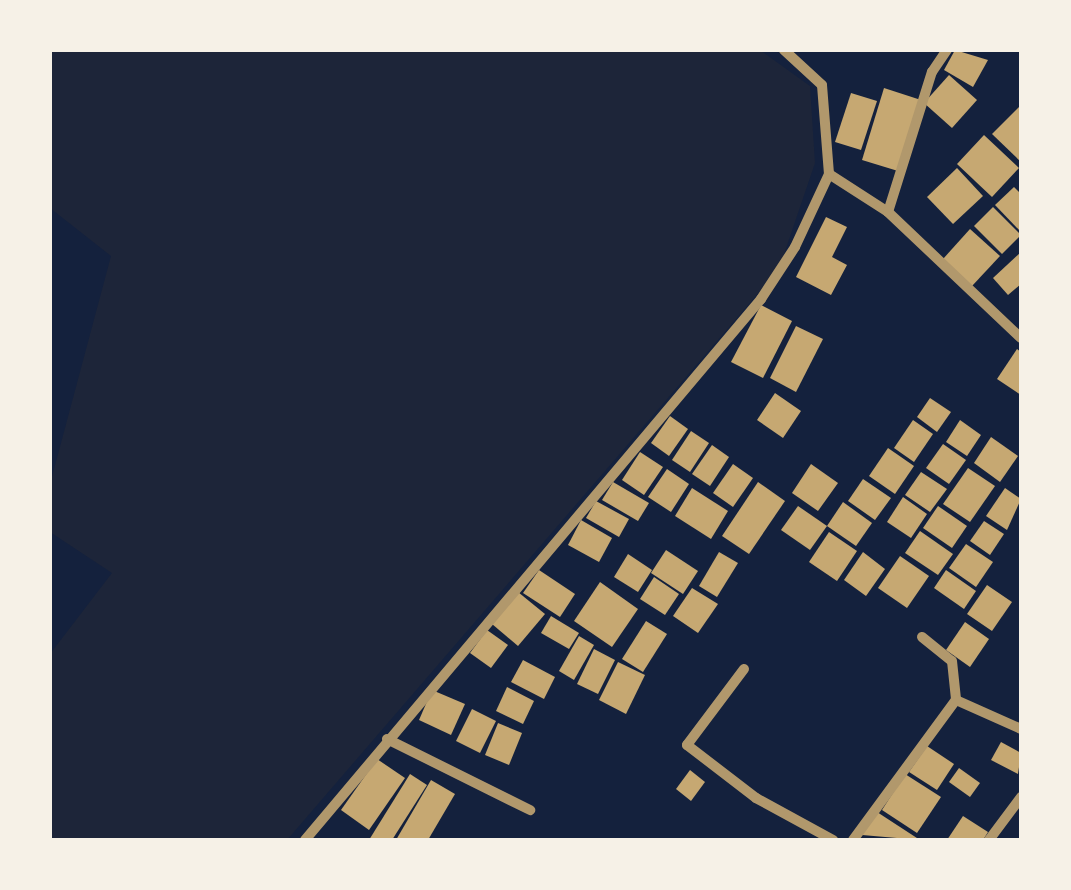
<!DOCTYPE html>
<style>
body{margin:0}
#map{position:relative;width:1071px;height:890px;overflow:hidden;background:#14213d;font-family:"IBM Plex Sans",sans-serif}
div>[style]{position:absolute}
.green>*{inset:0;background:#1d2539}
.building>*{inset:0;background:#c6a872}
.minor>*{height:10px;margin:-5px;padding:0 5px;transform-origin:5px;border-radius:5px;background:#b1986c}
span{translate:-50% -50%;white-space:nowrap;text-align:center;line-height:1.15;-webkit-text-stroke:9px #f6f1e7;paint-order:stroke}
.frame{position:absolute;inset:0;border:52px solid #f6f1e7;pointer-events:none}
</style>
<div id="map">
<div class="green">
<i style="clip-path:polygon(50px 50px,760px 50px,810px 86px,815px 163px,779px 269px,287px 840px,50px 840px,50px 654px,112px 573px,50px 532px,50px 484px,111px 256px,50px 208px)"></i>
</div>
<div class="building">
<i style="clip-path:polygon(955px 50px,988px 60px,973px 87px,944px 70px)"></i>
<i style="clip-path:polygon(949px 75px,977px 100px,952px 128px,924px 103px)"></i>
<i style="clip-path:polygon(884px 88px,921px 100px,898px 171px,862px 160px)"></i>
<i style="clip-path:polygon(851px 93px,877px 101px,861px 150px,835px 142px)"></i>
<i style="clip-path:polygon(1021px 105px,1021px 162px,992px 134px)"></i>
<i style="clip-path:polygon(984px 135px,1019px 168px,992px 197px,957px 164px)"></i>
<i style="clip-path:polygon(957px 168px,983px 196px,953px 224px,927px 197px)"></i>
<i style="clip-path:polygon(1014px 187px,1021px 194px,1021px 232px,995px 205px)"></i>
<i style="clip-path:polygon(993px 207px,1021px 235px,1002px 254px,974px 226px)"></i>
<i style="clip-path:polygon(826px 217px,847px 227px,832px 257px,847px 265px,831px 295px,796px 277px)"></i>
<i style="clip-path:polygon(970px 229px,1000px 256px,972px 286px,943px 259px)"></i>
<i style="clip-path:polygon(1021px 252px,1021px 284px,1008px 295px,993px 278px)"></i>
<i style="clip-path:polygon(761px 305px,792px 321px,763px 378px,731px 362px)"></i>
<i style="clip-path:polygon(796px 326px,823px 339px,796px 392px,770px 378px)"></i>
<i style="clip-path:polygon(1017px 349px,1021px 352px,1021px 395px,997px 379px)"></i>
<i style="clip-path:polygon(775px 393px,801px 411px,783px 438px,757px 420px)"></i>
<i style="clip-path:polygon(930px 398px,951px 412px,937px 432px,917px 417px)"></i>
<i style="clip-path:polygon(670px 416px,688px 429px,669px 456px,651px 443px)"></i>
<i style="clip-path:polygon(913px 420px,933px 434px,914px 462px,894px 448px)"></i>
<i style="clip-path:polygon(960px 420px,981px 435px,967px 456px,946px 442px)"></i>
<i style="clip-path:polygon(691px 431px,709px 443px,690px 472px,672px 460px)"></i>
<i style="clip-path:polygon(991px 437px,1018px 456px,1000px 482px,974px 463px)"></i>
<i style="clip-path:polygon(943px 444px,966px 460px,949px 484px,926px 468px)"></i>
<i style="clip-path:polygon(712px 445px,729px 457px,710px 486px,692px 474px)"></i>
<i style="clip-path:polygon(888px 448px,914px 466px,895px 494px,869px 476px)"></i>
<i style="clip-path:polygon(640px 452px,663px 467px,644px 495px,622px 480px)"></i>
<i style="clip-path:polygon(733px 464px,753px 478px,733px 507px,713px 493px)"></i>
<i style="clip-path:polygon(811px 464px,838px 483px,818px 511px,792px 493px)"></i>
<i style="clip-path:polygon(968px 468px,995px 486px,970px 522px,943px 504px)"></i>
<i style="clip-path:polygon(667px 469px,689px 484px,671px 512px,648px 497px)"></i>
<i style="clip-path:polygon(921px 472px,947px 489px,930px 512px,905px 495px)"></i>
<i style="clip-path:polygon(863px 479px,891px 498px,875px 520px,848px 501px)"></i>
<i style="clip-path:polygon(613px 482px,649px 503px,638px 521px,602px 500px)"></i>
<i style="clip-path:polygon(758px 482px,785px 501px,749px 554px,722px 536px)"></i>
<i style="clip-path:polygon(692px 488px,728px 511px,711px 539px,675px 516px)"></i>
<i style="clip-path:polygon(1005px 488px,1021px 499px,1007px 530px,986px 516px)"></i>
<i style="clip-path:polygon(903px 497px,927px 514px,911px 538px,887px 522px)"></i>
<i style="clip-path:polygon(596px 501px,629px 519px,619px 537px,586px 518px)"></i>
<i style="clip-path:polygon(843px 502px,872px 523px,856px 546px,827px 526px)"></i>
<i style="clip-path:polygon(798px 506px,827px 526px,810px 550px,781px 530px)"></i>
<i style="clip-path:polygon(938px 506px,967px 526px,952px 548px,923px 528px)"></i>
<i style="clip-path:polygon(581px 520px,612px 538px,599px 562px,568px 545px)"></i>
<i style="clip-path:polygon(984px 521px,1004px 534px,990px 555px,970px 541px)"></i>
<i style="clip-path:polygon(920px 531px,953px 554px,938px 575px,905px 553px)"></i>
<i style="clip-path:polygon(829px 532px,857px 551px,837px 581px,809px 562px)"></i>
<i style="clip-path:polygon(966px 544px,993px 562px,976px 587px,949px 568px)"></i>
<i style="clip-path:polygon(666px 550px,698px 571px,683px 594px,651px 573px)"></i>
<i style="clip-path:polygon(719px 552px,738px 563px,717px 597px,699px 586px)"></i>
<i style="clip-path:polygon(863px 552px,885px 569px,866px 596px,844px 580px)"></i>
<i style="clip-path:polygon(628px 554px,652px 570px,638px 592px,614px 577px)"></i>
<i style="clip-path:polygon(900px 556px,929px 576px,907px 608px,878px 588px)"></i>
<i style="clip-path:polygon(539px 570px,575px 594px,560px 617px,523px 593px)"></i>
<i style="clip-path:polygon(946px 570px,976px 591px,964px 609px,934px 588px)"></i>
<i style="clip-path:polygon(654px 577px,679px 594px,665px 615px,640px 599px)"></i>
<i style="clip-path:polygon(600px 582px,638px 609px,612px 647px,574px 621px)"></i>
<i style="clip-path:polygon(987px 585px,1012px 602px,992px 631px,967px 614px)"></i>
<i style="clip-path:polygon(692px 588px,718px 604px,698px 633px,673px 616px)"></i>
<i style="clip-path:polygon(518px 592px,545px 614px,518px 646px,492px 624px)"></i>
<i style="clip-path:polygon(551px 616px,579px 633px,569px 649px,541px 633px)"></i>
<i style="clip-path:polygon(646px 621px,667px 634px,643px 672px,622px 659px)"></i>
<i style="clip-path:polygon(965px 622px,989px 639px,970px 667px,946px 650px)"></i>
<i style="clip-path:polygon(487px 630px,508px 645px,491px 668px,470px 653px)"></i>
<i style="clip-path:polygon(579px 636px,594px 645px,574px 680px,559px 671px)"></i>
<i style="clip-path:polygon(594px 649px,615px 660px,598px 694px,577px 684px)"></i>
<i style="clip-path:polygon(523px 660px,555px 677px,544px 699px,511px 682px)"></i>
<i style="clip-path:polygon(618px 662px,645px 675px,626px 714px,599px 700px)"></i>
<i style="clip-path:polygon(507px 687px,534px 701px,523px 724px,496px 711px)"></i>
<i style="clip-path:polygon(432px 690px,465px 704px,451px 735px,419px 720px)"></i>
<i style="clip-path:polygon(472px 709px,496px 721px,480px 753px,456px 741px)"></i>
<i style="clip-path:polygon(498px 723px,522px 733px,509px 765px,485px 755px)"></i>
<i style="clip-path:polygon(1001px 742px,1021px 753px,1018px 774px,991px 760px)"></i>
<i style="clip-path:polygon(927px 746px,954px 764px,937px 790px,909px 772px)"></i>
<i style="clip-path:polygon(377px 759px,405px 778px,369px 830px,341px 810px)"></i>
<i style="clip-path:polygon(959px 768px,980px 783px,970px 797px,949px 782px)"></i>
<i style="clip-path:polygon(690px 770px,705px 782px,691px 801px,676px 789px)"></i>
<i style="clip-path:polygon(410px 774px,427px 785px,392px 840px,369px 840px)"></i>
<i style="clip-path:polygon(905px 774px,941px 797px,917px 833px,882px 810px)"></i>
<i style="clip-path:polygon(431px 780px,455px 794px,428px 840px,396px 840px)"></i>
<i style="clip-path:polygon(877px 812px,920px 840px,862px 835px)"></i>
<i style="clip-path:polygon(963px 816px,988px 832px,983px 840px,947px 840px)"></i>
</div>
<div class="minor">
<i style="left:829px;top:174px;width:70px;rotate:32.8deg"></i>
<i style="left:888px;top:212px;width:183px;rotate:43.5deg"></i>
<i style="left:888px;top:212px;width:147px;rotate:-72.6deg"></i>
<i style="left:932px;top:72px;width:27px;rotate:-56deg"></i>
<i style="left:922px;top:637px;width:38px;rotate:39deg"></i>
<i style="left:952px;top:661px;width:39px;rotate:84deg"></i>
<i style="left:744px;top:669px;width:95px;rotate:126.9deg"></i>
<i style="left:687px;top:745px;width:87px;rotate:37.5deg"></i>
<i style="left:756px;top:798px;width:88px;rotate:28.6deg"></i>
<i style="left:387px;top:739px;width:160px;rotate:26.4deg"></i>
<i style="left:305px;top:840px;width:708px;rotate:-49.87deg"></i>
<i style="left:761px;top:299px;width:62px;rotate:-56.8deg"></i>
<i style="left:795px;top:247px;width:81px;rotate:-65deg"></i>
<i style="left:829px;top:174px;width:89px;rotate:-94.5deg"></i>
<i style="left:822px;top:85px;width:52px;rotate:-137.4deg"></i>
<i style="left:853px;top:840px;width:174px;rotate:-53.7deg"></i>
<i style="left:956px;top:700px;width:71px;rotate:24deg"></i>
<i style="left:989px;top:840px;width:54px;rotate:-53.3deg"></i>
</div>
<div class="frame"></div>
</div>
